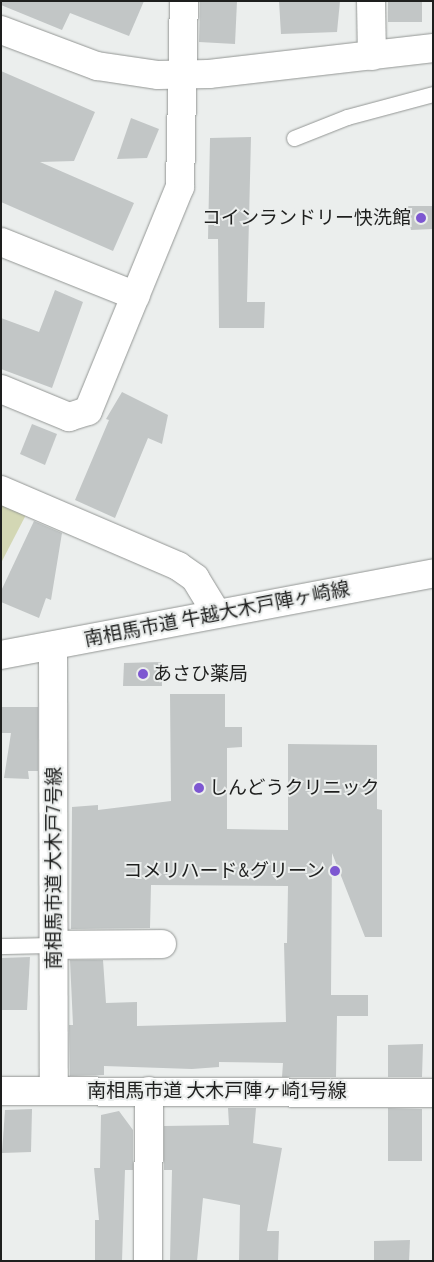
<!DOCTYPE html>
<meta charset="utf-8">
<style>
body{margin:0}
#map{position:relative;width:434px;height:1262px;overflow:hidden;background:#ebeeed;font-family:"PT Sans Narrow","Noto Sans JP",sans-serif}
div>[style]{position:absolute}
.green>*{inset:0;background:#d3d7b4}
.building>*{inset:0;background:#c2c6c6}
.roads{filter:drop-shadow(0 0 1px #939694) drop-shadow(0 0 1px #939694)}
.service>*{height:15px;margin:-7.5px;padding:0 7.5px;transform-origin:7.5px;border-radius:7.5px;background:#fff}
.minor>*{height:28px;margin:-14px;padding:0 14px;transform-origin:14px;border-radius:14px;background:#fff}
.tertiary>*{height:28px;margin:-14px;padding:0 14px;transform-origin:14px;border-radius:14px;background:#fff}
.dots>*{width:14px;height:14px;translate:-50% -50%;box-sizing:border-box;border:2px solid #ebeeed;border-radius:50%}
span{translate:-50% -50%;white-space:nowrap;text-align:center;line-height:1.15;-webkit-text-stroke:4px #ebeeed;paint-order:stroke}
.poi-label{font-size:19px;color:#1e1f1e}
.right{translate:-100% -50%;text-align:right}
.left{translate:0 -50%;text-align:left}
.street-label{font-size:19px;color:#1e1f1e}
.frame{position:absolute;inset:0;border:2px solid #1e1f1e;pointer-events:none}
</style>
<div id="map">
<div class="green">
<i style="clip-path:polygon(1px 497px,29px 509px,1px 563px)"></i>
</div>
<div class="building">
<i style="clip-path:polygon(1px 1px,144px 1px,129px 36px,70px 13px,62px 30px,1px 5px)"></i>
<i style="clip-path:polygon(200px 1px,237px 1px,235px 44px,199px 42px)"></i>
<i style="clip-path:polygon(279px 1px,340px 1px,337px 32px,281px 34px)"></i>
<i style="clip-path:polygon(388px 1px,422px 1px,422px 22px,388px 22px)"></i>
<i style="clip-path:polygon(1px 71px,95px 112px,74px 161px,40px 162px,134px 203px,113px 251px,1px 202px)"></i>
<i style="clip-path:polygon(131px 118px,159px 129px,147px 158px,117px 159px)"></i>
<i style="clip-path:polygon(251px 137px,247px 302px,265px 302px,264px 328px,219px 328px,218px 239px,208px 239px,210px 138px)"></i>
<i style="clip-path:polygon(406px 206px,433px 206px,433px 229px,411px 230px)"></i>
<i style="clip-path:polygon(55px 290px,83px 302px,52px 388px,1px 369px,1px 318px,39px 332px)"></i>
<i style="clip-path:polygon(122px 392px,168px 415px,162px 444px,148px 438px,115px 518px,75px 500px,109px 420px,106px 419px)"></i>
<i style="clip-path:polygon(32px 424px,57px 434px,45px 465px,20px 454px)"></i>
<i style="clip-path:polygon(34px 521px,62px 533px,51px 600px,46px 598px,39px 618px,1px 602px,1px 591px)"></i>
<i style="clip-path:polygon(161px 662px,162px 686px,123px 686px,124px 663px)"></i>
<i style="clip-path:polygon(170px 694px,225px 694px,225px 727px,242px 727px,242px 747px,227px 748px,227px 829px,288px 830px,288px 744px,377px 745px,377px 809px,382px 810px,382px 937px,365px 937px,332px 853px,331px 995px,368px 995px,368px 1016px,337px 1016px,336px 1077px,282px 1077px,283px 1063px,219px 1062px,219px 1067px,192px 1069px,104px 1066px,104px 1075px,70px 1076px,69px 1025px,73px 1025px,70px 960px,103px 960px,106px 1003px,137px 1002px,137px 1026px,286px 1022px,284px 943px,287px 943px,288px 886px,151px 885px,150px 928px,71px 929px,72px 807px,98px 805px,98px 810px,171px 801px)"></i>
<i style="clip-path:polygon(1px 707px,38px 707px,38px 771px,28px 771px,29px 779px,4px 778px,11px 733px,1px 733px)"></i>
<i style="clip-path:polygon(30px 957px,27px 1010px,1px 1010px,1px 958px)"></i>
<i style="clip-path:polygon(423px 1044px,422px 1077px,388px 1077px,388px 1045px)"></i>
<i style="clip-path:polygon(228px 1108px,256px 1108px,253px 1143px,282px 1148px,267px 1231px,279px 1231px,278px 1261px,239px 1261px,240px 1205px,203px 1198px,197px 1261px,170px 1261px,172px 1170px,164px 1170px,164px 1126px,229px 1125px)"></i>
<i style="clip-path:polygon(388px 1108px,422px 1109px,422px 1161px,388px 1161px)"></i>
<i style="clip-path:polygon(32px 1109px,31px 1152px,2px 1153px,5px 1110px)"></i>
<i style="clip-path:polygon(119px 1111px,133px 1130px,133px 1170px,125px 1170px,122px 1261px,95px 1261px,95px 1220px,99px 1220px,94px 1168px,100px 1168px,101px 1115px)"></i>
<i style="clip-path:polygon(410px 1240px,409px 1261px,374px 1261px,374px 1241px)"></i>
</div>
<div class="roads">
<div class="service">
<i style="left:294px;top:138px;width:57px;rotate:-21.6deg"></i>
<i style="left:347px;top:117px;width:89px;rotate:-15deg"></i>
<i style="left:1px;top:946px;width:54px;rotate:-1.1deg"></i>
</div>
<div class="minor">
<i style="left:371px;top:1px;width:55px;rotate:89deg"></i>
<i style="left:1px;top:242px;width:145px;rotate:21.8deg"></i>
<i style="left:1px;top:389px;width:74px;rotate:22.4deg"></i>
<i style="left:69px;top:417px;width:20px;rotate:-18deg"></i>
<i style="left:88px;top:411px;width:242px;rotate:-67.7deg"></i>
<i style="left:180px;top:187px;width:186px;rotate:-88.8deg"></i>
<i style="left:1px;top:490px;width:193px;rotate:23.2deg"></i>
<i style="left:178px;top:566px;width:21px;rotate:35deg"></i>
<i style="left:195px;top:578px;width:42px;rotate:58.6deg"></i>
<i style="left:53px;top:646px;width:444px;rotate:89.9deg"></i>
<i style="left:55px;top:945px;width:107px;rotate:-0.5deg"></i>
<i style="left:1px;top:1091px;width:432px;rotate:0.3deg"></i>
<i style="left:148px;top:1261px;width:170px;rotate:-89.7deg"></i>
</div>
<div class="tertiary">
<i style="left:1px;top:30px;width:103px;rotate:20.6deg"></i>
<i style="left:97px;top:66px;width:62px;rotate:8.4deg"></i>
<i style="left:158px;top:75px;width:51px;rotate:-1.1deg"></i>
<i style="left:209px;top:74px;width:226px;rotate:-6.6deg"></i>
<i style="left:1px;top:655px;width:440px;rotate:-10.7deg"></i>
</div>
</div>
<div class="dots">
<i style="left:421px;top:218px;background:#7d57d1"></i>
<i style="left:143px;top:674px;background:#7d57d1"></i>
<i style="left:199px;top:788px;background:#7d57d1"></i>
<i style="left:335px;top:871px;background:#7d57d1"></i>
</div>
<div class="poi-label">
<span class="right" style="left:411px;top:218px">コインランドリー快洗館</span>
<span class="left" style="left:153px;top:674px">あさひ薬局</span>
<span class="left" style="left:209px;top:788px">しんどうクリニック</span>
<span class="right" style="left:325px;top:871px">コメリハード&amp;グリーン</span>
</div>
<div class="street-label">
<span style="left:217px;top:614px;rotate:-11deg">南相馬市道 牛越大木戸陣ヶ崎線</span>
<span style="left:54px;top:868px;rotate:-90deg">南相馬市道 大木戸7号線</span>
<span style="left:217px;top:1091px">南相馬市道 大木戸陣ヶ崎1号線</span>
</div>
<div class="frame"></div>
</div>
